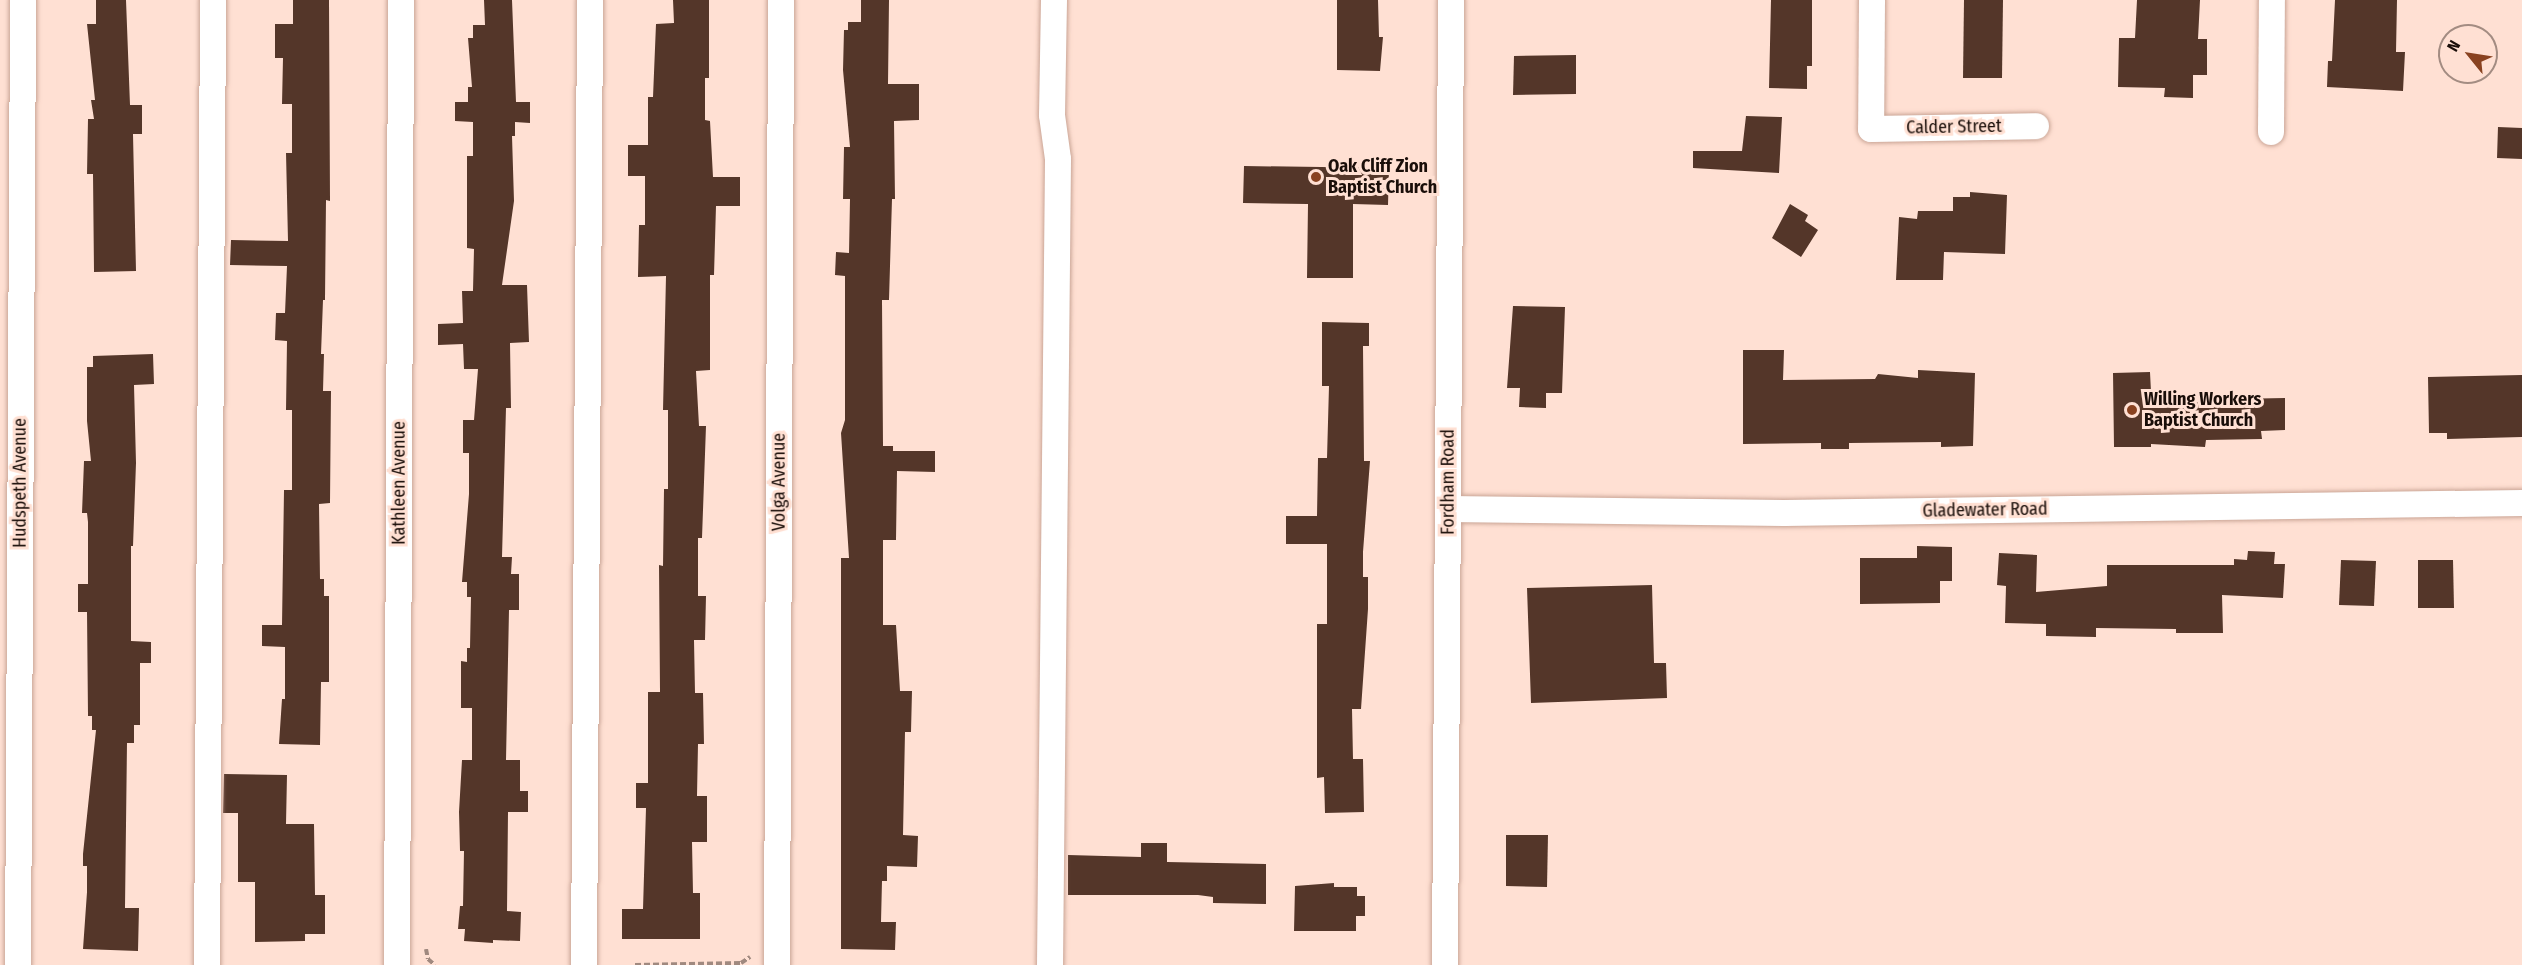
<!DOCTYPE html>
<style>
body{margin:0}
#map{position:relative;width:2522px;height:965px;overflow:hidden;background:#ffe0d3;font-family:"Fira Sans Condensed",sans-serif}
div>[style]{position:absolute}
.building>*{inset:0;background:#543629}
.path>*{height:4px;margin-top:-2px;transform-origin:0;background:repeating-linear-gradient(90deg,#a0897f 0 6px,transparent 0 9px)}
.roads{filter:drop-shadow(0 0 2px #caa596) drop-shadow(0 0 2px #caa596)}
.minor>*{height:26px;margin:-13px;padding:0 13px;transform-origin:13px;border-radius:13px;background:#fff}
.dots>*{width:16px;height:16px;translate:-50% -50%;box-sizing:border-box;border:3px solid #ffe0d3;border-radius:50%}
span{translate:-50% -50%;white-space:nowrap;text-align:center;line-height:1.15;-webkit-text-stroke:6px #ffe0d3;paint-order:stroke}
.street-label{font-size:18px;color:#1a0e09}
.poi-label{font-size:18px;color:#1a0e09;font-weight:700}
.left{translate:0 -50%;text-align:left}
.north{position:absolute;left:2438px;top:24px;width:60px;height:60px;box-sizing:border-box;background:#ffe0d3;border:2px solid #a38c82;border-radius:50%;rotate:300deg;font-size:16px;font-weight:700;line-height:24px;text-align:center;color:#1a0e09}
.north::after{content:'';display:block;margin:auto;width:21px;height:27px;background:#894220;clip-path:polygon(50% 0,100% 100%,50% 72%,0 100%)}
</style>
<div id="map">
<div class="building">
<i style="clip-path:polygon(96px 0,126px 0,130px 105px,142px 105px,142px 134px,133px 134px,136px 271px,94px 272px,93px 174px,87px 174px,88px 119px,94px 119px,91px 100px,95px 100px,87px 24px,96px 24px)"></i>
<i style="clip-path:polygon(293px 0,329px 0,330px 201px,326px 200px,325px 300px,323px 300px,321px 354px,324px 354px,323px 391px,331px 391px,330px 503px,319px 504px,320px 579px,324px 579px,324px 596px,329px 596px,329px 682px,321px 682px,320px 745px,279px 744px,282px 699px,285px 699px,285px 647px,262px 646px,262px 625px,282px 625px,284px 490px,292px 490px,292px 410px,286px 410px,287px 341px,275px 340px,276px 313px,285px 313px,287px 266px,230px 265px,231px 240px,288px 241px,286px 153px,292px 153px,292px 104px,282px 104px,283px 58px,275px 58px,275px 24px,293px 24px)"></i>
<i style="clip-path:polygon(484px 0,512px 0,516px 102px,530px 102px,530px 123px,515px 122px,515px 136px,512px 136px,514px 201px,502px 285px,527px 285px,529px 342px,510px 343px,511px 408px,506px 408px,502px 557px,512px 557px,511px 574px,519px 574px,519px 610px,509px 610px,506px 760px,520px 760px,520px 791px,528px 791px,528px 812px,508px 812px,507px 911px,521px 912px,520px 941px,493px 940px,493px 943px,464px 941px,465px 929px,458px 929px,460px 906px,463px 906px,464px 851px,460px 851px,459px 812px,462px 760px,472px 760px,472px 708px,461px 708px,461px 661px,467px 662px,467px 648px,470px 648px,471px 597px,467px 597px,467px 582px,462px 582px,469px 494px,469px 453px,463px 453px,463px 420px,474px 420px,478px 369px,464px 369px,463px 344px,438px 345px,438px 324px,463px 323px,462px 291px,473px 291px,474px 249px,467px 248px,467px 156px,473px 156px,473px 122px,455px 121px,455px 102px,468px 102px,468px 87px,472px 87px,468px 38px,473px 38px,473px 25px,485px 25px)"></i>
<i style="clip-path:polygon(673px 0,709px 0,709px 78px,705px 78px,705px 120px,710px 121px,713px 177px,740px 177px,740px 206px,716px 206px,714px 275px,710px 275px,710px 370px,696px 371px,699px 426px,706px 426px,702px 538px,698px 538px,698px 596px,706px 596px,705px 640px,694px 640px,695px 693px,703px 693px,704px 744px,698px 744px,697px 796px,707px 796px,707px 842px,692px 842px,693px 893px,700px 893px,700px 939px,622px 939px,622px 909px,643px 909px,646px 808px,636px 808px,636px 783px,648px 783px,648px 692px,660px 692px,659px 565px,663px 566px,664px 489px,668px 489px,668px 410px,663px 410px,666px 276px,638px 277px,639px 225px,645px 225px,645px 176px,628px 176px,628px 145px,648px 145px,648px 97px,653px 97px,656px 24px,674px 23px)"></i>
<i style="clip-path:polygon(861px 0,889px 0,888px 84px,919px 84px,919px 120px,894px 121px,895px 199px,892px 199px,889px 300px,882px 300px,883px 446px,893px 446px,893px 451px,935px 451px,935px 472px,897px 471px,896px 540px,883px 540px,883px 625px,896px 625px,900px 691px,912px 691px,911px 732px,905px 732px,903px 835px,918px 836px,917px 867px,887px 866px,887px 881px,882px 881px,881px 922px,896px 922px,895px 950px,841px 949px,841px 558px,849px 558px,841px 433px,845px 420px,845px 276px,835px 275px,836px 252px,849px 253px,850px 199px,843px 199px,844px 147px,850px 147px,843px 70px,844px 30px,848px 30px,848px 22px,861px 22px)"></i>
<i style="clip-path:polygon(1337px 0,1378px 0,1379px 37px,1383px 37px,1380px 71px,1337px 70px)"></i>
<i style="clip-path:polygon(1771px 0,1812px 0,1812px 66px,1807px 66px,1807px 89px,1769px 88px)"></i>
<i style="clip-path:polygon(1964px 0,2003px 0,2002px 78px,1963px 78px)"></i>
<i style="clip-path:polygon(2137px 0,2200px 0,2198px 39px,2207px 39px,2207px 75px,2193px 75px,2193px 98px,2164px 97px,2165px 88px,2118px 87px,2119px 38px,2135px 38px)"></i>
<i style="clip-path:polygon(2335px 0,2397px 0,2396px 52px,2405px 52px,2403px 91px,2327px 87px,2328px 61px,2332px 61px)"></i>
<i style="clip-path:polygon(1576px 55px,1576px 94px,1513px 95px,1514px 56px)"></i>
<i style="clip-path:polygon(1746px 116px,1782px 117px,1779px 173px,1693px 168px,1693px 151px,1742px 151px)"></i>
<i style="clip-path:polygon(2498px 127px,2522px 128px,2522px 159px,2497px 158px)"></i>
<i style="clip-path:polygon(1244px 166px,1389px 168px,1388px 205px,1353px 204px,1353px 278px,1307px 278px,1308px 204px,1243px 203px)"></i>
<i style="clip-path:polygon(1970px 192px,2007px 195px,2005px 254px,1944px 252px,1943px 280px,1896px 280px,1899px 217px,1917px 219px,1918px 211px,1953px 211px,1953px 197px,1970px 197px)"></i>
<i style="clip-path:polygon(1790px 204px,1808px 215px,1805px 221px,1818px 230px,1801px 257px,1772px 238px)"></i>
<i style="clip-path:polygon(1513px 306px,1565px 307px,1562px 393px,1546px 393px,1546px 408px,1519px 407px,1520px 388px,1507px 388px)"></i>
<i style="clip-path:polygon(1322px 322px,1369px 323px,1369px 346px,1363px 346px,1364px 461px,1370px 461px,1363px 552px,1363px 577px,1368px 577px,1368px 609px,1361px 709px,1352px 709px,1353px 759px,1363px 759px,1364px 812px,1325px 813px,1324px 777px,1317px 778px,1317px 624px,1327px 624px,1327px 544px,1286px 544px,1286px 516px,1317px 516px,1318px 458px,1327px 458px,1329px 386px,1322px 386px)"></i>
<i style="clip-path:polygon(1743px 350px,1784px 350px,1783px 380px,1875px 379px,1878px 374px,1918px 378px,1918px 370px,1975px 373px,1973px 446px,1941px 447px,1941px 442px,1849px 443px,1849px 449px,1821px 449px,1821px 443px,1743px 444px)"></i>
<i style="clip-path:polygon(153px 354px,154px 384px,134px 385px,136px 463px,133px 546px,131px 546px,131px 641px,151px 642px,151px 663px,140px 663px,140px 725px,134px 725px,134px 743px,127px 743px,125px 908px,139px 908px,138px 951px,83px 949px,87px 892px,87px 866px,83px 866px,83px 854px,96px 730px,92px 730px,92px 716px,88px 716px,87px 612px,78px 612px,78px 584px,88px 584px,88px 522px,87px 513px,82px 513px,84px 461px,91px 461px,87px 421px,87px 367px,93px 367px,93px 356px)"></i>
<i style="clip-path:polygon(2150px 372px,2151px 392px,2189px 394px,2188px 402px,2233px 404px,2233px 399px,2285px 398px,2285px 430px,2261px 431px,2262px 439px,2206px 440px,2205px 447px,2151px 444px,2151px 447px,2114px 447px,2113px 373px)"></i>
<i style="clip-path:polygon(2522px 375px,2522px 437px,2447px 439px,2447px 433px,2429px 433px,2428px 377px)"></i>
<i style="clip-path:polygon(1917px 546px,1952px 547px,1952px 581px,1940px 581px,1940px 603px,1860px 604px,1860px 558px,1917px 558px)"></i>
<i style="clip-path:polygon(2248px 551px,2275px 552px,2274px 564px,2285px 564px,2283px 598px,2222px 595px,2223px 633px,2176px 633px,2176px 629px,2096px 628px,2096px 637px,2046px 636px,2046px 624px,2005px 623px,2006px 586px,1997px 585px,1999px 553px,2037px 555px,2036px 592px,2107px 586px,2107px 565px,2234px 565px,2234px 559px,2247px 560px)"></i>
<i style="clip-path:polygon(2341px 560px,2376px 561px,2374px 606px,2339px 605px)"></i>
<i style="clip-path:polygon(2418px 560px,2453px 560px,2454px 608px,2418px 608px)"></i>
<i style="clip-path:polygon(1652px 585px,1654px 663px,1666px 663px,1667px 698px,1531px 703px,1527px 588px)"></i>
<i style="clip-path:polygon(224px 774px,287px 775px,286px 824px,314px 824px,315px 895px,325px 895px,325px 934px,305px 934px,305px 941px,255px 942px,255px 882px,238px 882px,238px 813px,223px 813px)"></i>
<i style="clip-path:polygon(1506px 835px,1548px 835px,1547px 887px,1506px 886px)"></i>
<i style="clip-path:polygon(1141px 843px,1167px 843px,1167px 862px,1266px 864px,1266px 904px,1213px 903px,1213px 897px,1198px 895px,1068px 895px,1068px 855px,1141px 857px)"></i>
<i style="clip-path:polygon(1334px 883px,1334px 887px,1357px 887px,1357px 896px,1365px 896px,1365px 916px,1356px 916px,1356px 931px,1294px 931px,1295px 886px)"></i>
</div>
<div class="path">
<i style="left:426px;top:949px;width:10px;rotate:79deg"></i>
<i style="left:428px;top:959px;width:9px;rotate:41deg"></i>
<i style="left:635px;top:965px;width:106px;rotate:-1.1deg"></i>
<i style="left:741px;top:963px;width:11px;rotate:-34deg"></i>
</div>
<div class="roads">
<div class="minor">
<i style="left:1872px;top:0;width:129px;rotate:90.4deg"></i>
<i style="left:1871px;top:129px;width:165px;rotate:-1deg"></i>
<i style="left:2271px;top:132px;width:132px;rotate:-89.6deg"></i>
<i style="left:1448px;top:509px;width:336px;rotate:0.7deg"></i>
<i style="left:1784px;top:513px;width:738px;rotate:-0.78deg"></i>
<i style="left:18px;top:965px;width:965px;rotate:-89.7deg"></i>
<i style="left:207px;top:965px;width:965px;rotate:-89.64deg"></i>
<i style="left:397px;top:965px;width:965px;rotate:-89.76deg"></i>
<i style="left:584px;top:965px;width:965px;rotate:-89.64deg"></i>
<i style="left:777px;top:965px;width:965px;rotate:-89.76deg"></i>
<i style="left:1050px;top:965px;width:806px;rotate:-89.43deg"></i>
<i style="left:1058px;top:159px;width:44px;rotate:-97.8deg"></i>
<i style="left:1052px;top:115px;width:115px;rotate:-89deg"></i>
<i style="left:1445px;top:965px;width:965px;rotate:-89.64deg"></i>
</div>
</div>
<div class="dots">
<i style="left:1316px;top:177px;background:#894220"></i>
<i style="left:2132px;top:410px;background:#894220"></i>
</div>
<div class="street-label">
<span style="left:1954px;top:127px;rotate:-1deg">Calder Street</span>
<span style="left:779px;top:482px;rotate:-90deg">Volga Avenue</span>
<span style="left:1448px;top:482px;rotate:-90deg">Fordham Road</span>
<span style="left:20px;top:483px;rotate:-90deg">Hudspeth Avenue</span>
<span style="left:399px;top:483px;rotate:-90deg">Kathleen Avenue</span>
<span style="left:1985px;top:510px;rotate:-1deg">Gladewater Road</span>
</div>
<div class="poi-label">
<span class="left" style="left:1328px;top:177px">Oak Cliff Zion<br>Baptist Church</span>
<span class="left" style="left:2144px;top:410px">Willing Workers<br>Baptist Church</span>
</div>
<div class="north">N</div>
</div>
